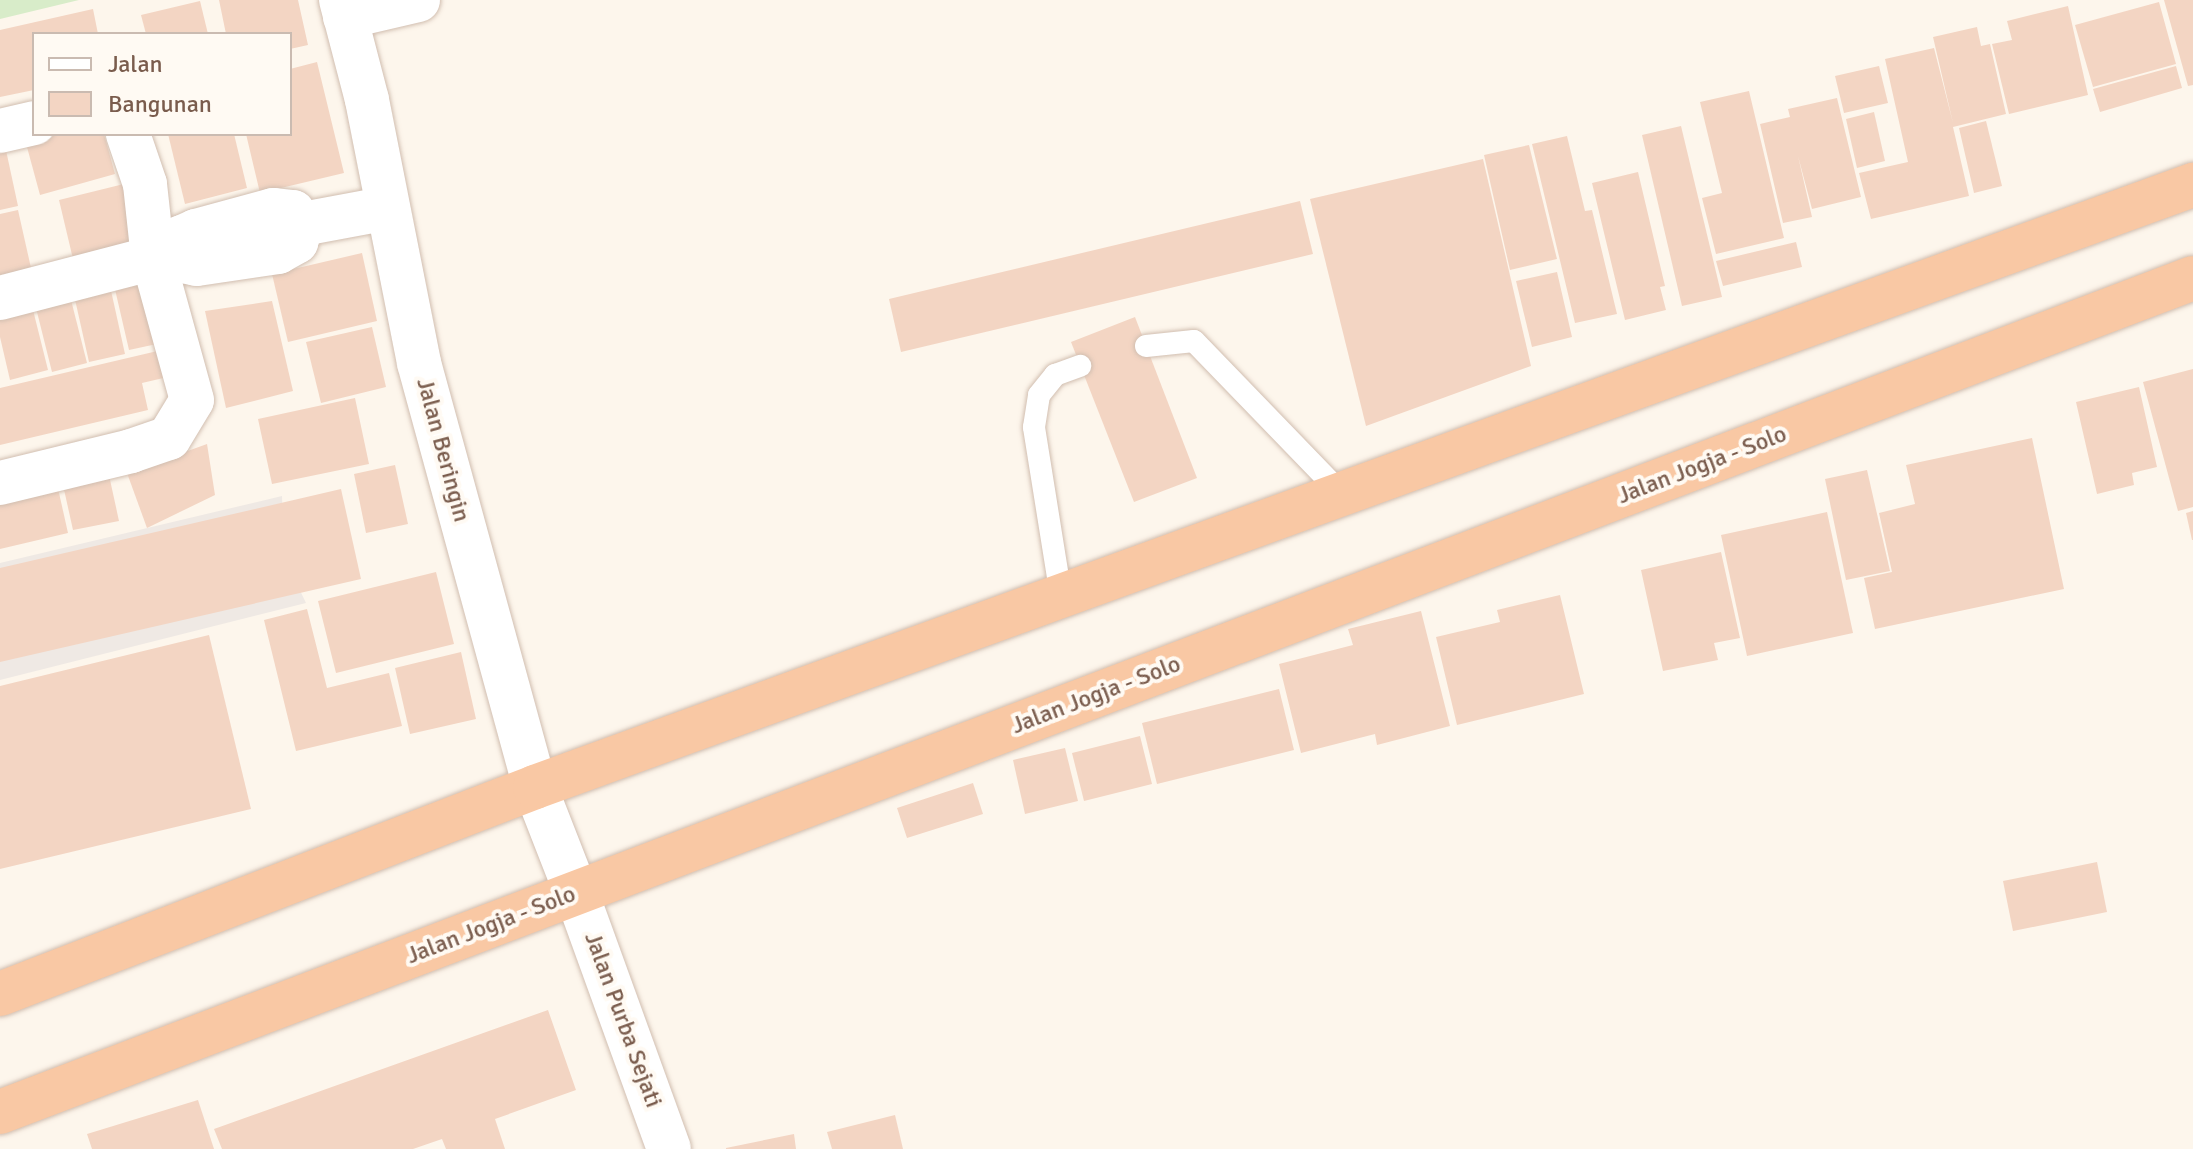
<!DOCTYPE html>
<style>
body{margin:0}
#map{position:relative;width:2193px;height:1149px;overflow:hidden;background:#fdf6ec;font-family:Signika,sans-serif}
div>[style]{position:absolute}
.industrial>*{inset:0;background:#efe9e4}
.green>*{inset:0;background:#d8ecc9}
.building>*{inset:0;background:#f3d5c3}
.roads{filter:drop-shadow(0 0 2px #d1beb0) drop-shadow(0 0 2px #d1beb0)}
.service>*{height:22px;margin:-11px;padding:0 11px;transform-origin:11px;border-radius:11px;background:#fff}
.minor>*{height:44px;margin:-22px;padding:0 22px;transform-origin:22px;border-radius:22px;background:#fff}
.tertiary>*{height:44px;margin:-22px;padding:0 22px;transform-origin:22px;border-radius:22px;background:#fff}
.trunk>*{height:44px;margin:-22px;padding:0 22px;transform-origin:22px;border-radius:22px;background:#f9c8a4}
span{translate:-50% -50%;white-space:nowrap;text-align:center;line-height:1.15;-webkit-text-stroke:8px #fffaf3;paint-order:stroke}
.street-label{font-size:24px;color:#7a5c4d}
.legend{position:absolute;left:32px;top:32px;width:260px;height:104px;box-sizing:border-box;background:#fffaf3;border:2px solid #cabbb1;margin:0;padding:10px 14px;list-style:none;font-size:24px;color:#7a5c4d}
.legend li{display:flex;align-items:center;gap:16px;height:40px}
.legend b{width:40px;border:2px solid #cabbb1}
</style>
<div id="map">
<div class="industrial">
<i style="clip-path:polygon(282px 496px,284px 557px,306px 603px,0 680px,0 563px)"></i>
</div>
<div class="green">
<i style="clip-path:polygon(0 0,79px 0,0 19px)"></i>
</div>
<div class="building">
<i style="clip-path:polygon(219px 0,298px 0,308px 45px,290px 49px,290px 34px,226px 34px)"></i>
<i style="clip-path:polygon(2164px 0,2193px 0,2193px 85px,2188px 86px)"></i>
<i style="clip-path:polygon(200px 1px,208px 34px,146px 34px,141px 15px)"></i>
<i style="clip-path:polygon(2159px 2px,2176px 64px,2093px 87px,2075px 25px)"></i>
<i style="clip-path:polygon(2068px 6px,2088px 95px,2009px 114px,1992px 44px,2012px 40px,2007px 21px)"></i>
<i style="clip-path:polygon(93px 9px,98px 34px,34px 34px,34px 90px,0 97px,0 30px)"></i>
<i style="clip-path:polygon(1977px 27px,1981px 46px,1990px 44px,2006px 114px,1953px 127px,1969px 196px,1871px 219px,1859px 173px,1908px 162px,1885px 59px,1934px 48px,1953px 123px,1933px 37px)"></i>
<i style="clip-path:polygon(317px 62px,344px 173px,260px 193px,246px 134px,290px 134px,290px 69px)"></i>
<i style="clip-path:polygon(1879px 66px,1888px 103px,1844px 113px,1835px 76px)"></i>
<i style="clip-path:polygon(2176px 66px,2182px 88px,2100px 112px,2093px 89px)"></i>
<i style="clip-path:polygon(1749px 91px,1784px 238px,1716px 254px,1702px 198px,1722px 193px,1700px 102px)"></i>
<i style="clip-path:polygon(1837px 98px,1861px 197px,1812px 209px,1798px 156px,1812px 217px,1783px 223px,1760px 124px,1790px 117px,1788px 109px)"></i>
<i style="clip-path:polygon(1874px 112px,1885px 161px,1857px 168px,1846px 119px)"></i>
<i style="clip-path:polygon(1986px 121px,2002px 186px,1974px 193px,1959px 128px)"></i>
<i style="clip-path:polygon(1681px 126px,1722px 297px,1682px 306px,1642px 135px)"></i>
<i style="clip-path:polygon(34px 134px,104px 134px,115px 174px,40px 195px,24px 136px)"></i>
<i style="clip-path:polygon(168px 134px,234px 134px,247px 188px,185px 204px)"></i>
<i style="clip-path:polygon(1567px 136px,1585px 211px,1592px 210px,1617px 314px,1575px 323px,1532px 144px)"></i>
<i style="clip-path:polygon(4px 141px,18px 206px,0 210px,0 142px)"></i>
<i style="clip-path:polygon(1529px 145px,1557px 259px,1510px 270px,1484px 155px)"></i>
<i style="clip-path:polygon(1483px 159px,1531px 366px,1366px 426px,1310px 199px)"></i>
<i style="clip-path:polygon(1638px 172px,1665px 286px,1660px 287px,1666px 310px,1625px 320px,1592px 183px)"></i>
<i style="clip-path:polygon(132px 182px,146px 241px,73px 259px,59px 200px)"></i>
<i style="clip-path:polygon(1300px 201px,1313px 254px,901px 352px,889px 299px)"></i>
<i style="clip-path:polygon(18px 210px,31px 268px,0 275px,0 214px)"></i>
<i style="clip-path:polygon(1796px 242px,1802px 267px,1723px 286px,1716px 261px)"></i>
<i style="clip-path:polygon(362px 253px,377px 321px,288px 342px,272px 274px)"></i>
<i style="clip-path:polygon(1557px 272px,1572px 337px,1532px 347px,1516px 281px)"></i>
<i style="clip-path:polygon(151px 277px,166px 342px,129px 350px,114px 285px)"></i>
<i style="clip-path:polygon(110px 286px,125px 354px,89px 362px,74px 295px)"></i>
<i style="clip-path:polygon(70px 296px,87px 363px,52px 372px,35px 304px)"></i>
<i style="clip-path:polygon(272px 301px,293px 391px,226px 408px,205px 311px)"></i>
<i style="clip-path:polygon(32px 306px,48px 370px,10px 380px,0 337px,0 313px)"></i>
<i style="clip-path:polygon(1135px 317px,1197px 478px,1134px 502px,1071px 342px)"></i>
<i style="clip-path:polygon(372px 327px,386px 387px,321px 403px,306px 342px)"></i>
<i style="clip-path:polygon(166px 349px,172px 376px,142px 383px,148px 410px,0 445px,0 388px)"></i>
<i style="clip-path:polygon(2193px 369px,2193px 507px,2178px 511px,2143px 382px)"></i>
<i style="clip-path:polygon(2139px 387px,2157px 467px,2132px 473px,2134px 485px,2097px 494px,2076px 402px)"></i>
<i style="clip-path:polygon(355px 398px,369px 464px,272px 484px,258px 419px)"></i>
<i style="clip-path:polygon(2032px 438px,2064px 589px,1875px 629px,1864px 578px,1892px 572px,1879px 513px,1915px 504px,1906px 465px)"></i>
<i style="clip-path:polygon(207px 444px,215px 495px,147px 528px,127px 473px)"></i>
<i style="clip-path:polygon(395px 465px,408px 524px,366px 533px,354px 474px)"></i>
<i style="clip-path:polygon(107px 466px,119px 521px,73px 530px,61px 476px)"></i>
<i style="clip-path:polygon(1867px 470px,1890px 571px,1846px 580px,1825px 479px)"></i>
<i style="clip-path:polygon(55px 475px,68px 533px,0 549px,0 487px)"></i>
<i style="clip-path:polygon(341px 489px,361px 579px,0 662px,0 568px)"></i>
<i style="clip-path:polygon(2193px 511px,2193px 540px,2192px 540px,2186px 513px)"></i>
<i style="clip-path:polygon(1827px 512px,1853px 633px,1747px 656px,1721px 535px)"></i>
<i style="clip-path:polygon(1721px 552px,1740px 638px,1714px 643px,1718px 660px,1663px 671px,1641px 570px)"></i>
<i style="clip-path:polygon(436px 572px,454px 644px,336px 673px,318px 601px)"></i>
<i style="clip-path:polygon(1560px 595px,1584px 694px,1457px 725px,1436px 637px,1500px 622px,1497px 610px)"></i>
<i style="clip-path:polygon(307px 609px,327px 688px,389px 673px,402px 726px,296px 751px,264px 620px)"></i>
<i style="clip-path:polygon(1421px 611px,1450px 726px,1377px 745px,1375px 734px,1301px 753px,1279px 664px,1353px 645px,1348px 629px)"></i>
<i style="clip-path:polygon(209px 635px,251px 809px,0 869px,0 686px)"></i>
<i style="clip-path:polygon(461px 652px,476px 719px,410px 734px,395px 668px)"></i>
<i style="clip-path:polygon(1279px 689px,1294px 750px,1157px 784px,1142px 723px)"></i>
<i style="clip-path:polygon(1140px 736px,1152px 784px,1084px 801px,1072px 753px)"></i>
<i style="clip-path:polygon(1065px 748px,1078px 801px,1025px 814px,1013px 760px)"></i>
<i style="clip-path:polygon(973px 783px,983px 814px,907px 838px,897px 808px)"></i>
<i style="clip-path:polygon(2097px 862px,2107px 912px,2013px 931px,2003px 881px)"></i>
<i style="clip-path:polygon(548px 1010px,576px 1090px,495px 1119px,505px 1149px,446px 1149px,442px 1139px,413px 1149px,222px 1149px,214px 1129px)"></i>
<i style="clip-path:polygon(198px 1100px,214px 1149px,92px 1149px,87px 1134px)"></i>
<i style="clip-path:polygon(895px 1115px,903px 1149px,832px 1149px,827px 1132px)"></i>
<i style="clip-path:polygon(794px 1134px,796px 1149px,726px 1149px,726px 1148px)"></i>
</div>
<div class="roads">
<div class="service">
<i style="left:1146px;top:346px;width:48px;rotate:-5.9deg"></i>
<i style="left:1194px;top:341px;width:213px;rotate:46deg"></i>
<i style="left:1061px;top:596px;width:171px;rotate:-99.1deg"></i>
<i style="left:1034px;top:427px;width:32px;rotate:-81deg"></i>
<i style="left:1039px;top:395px;width:26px;rotate:-51deg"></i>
<i style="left:1055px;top:375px;width:27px;rotate:-20deg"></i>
</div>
<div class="minor">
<i style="left:345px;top:17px;width:75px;rotate:-13.1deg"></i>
<i style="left:0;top:131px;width:35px;rotate:-13deg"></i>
<i style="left:302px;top:224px;width:87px;rotate:-10.5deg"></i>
<i style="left:173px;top:253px;width:17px;rotate:-65deg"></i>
<i style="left:180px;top:238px;width:17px;rotate:-24deg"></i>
<i style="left:196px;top:231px;width:80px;rotate:-15.3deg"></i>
<i style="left:273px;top:210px;width:20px;rotate:6deg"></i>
<i style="left:293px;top:212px;width:15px;rotate:53deg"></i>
<i style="left:173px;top:253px;width:13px;rotate:39deg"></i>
<i style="left:183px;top:261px;width:14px;rotate:12deg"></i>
<i style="left:197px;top:264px;width:82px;rotate:-8.4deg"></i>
<i style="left:278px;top:252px;width:21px;rotate:-29deg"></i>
<i style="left:296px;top:242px;width:19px;rotate:-72deg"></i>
<i style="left:0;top:298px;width:179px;rotate:-14.6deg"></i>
<i style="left:0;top:483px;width:135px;rotate:-13.7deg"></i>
<i style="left:131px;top:451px;width:40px;rotate:-18.9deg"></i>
<i style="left:169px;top:438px;width:44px;rotate:-58.8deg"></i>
<i style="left:192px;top:400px;width:147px;rotate:-105.4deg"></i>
<i style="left:153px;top:258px;width:74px;rotate:-96.2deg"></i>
<i style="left:145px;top:184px;width:53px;rotate:-108.8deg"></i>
<i style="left:576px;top:892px;width:273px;rotate:70.1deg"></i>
</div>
<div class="tertiary">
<i style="left:341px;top:0;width:103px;rotate:75.4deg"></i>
<i style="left:367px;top:100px;width:268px;rotate:78.8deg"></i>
<i style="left:419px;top:363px;width:440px;rotate:74.7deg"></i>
<i style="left:535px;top:787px;width:113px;rotate:68.7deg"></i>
</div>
<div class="trunk">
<i style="left:0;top:994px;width:574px;rotate:-21.15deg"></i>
<i style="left:535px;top:787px;width:1764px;rotate:-19.96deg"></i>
<i style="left:0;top:1112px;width:2346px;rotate:-20.82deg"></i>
</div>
</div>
<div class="street-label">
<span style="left:443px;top:450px;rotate:75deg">Jalan Beringin</span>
<span style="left:1702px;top:465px;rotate:-21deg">Jalan Jogja - Solo</span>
<span style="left:1096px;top:695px;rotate:-21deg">Jalan Jogja - Solo</span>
<span style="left:491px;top:925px;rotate:-21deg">Jalan Jogja - Solo</span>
<span style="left:623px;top:1020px;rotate:70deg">Jalan Purba Sejati</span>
</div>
<ul class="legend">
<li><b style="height:10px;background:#fff"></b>Jalan</li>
<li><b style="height:22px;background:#f3d5c3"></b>Bangunan</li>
</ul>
</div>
